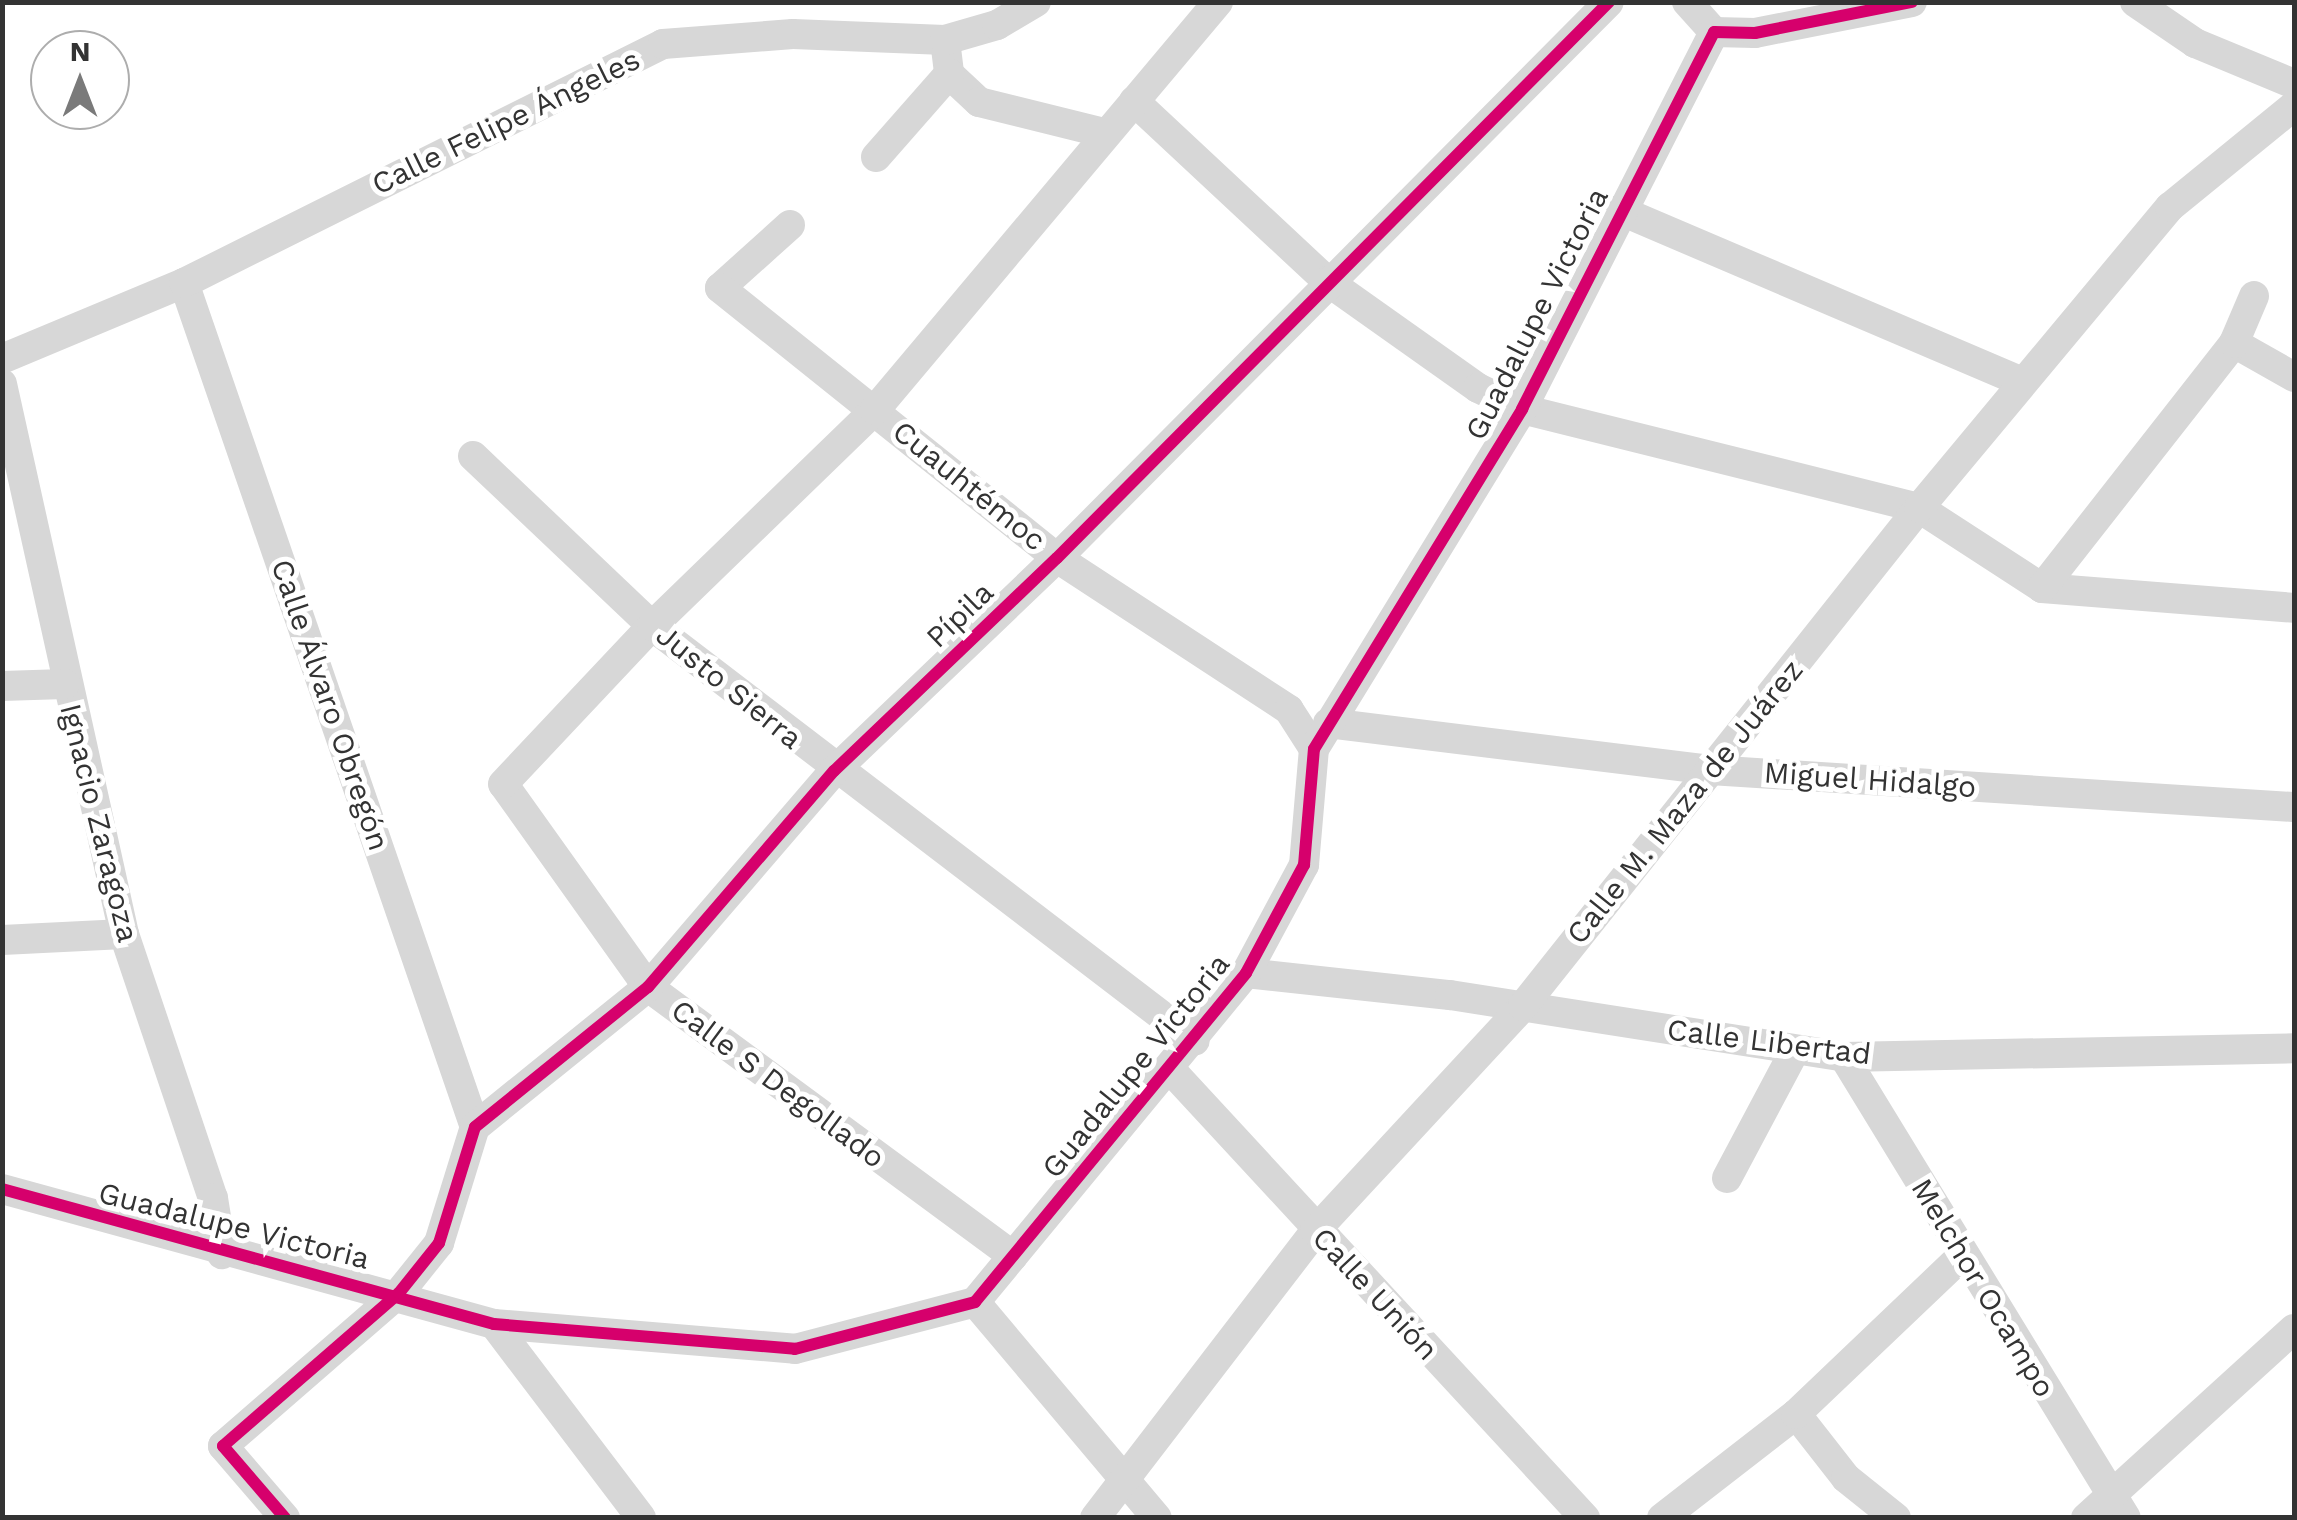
<!DOCTYPE html>
<meta charset="utf-8">
<style>
body{margin:0}
#map{position:relative;width:2297px;height:1520px;overflow:hidden;background:#fff;font-family:"Work Sans",sans-serif}
div>[style]{position:absolute}
.street>*{height:30px;margin:-15px;padding:0 15px;transform-origin:15px;border-radius:15px;background:#d7d7d7}
.cycleway>*{height:12px;margin:-6px;padding:0 6px;transform-origin:6px;border-radius:6px;background:#d6006c}
span{translate:-50% -50%;white-space:nowrap;text-align:center;line-height:1.15;-webkit-text-stroke:10px #fff;paint-order:stroke}
.street-label{font-size:30px;color:#333}
.frame{position:absolute;inset:0;border:5px solid #333;pointer-events:none}
.north{position:absolute;left:30px;top:30px;width:100px;height:100px;box-sizing:border-box;background:#fff;border:2px solid #adadad;border-radius:50%;rotate:0deg;font-size:28px;font-weight:700;line-height:40px;text-align:center;color:#333}
.north::after{content:'';display:block;margin:auto;width:35px;height:45px;background:#7a7a7a;clip-path:polygon(50% 0,100% 100%,50% 72%,0 100%)}
</style>
<div id="map">
<div class="street">
<i style="left:1687px;top:2px;width:40px;rotate:48deg"></i>
<i style="left:2135px;top:2px;width:73px;rotate:34.3deg"></i>
<i style="left:2195px;top:43px;width:107px;rotate:22.5deg"></i>
<i style="left:945px;top:40px;width:34px;rotate:83deg"></i>
<i style="left:949px;top:74px;width:41px;rotate:43deg"></i>
<i style="left:979px;top:102px;width:129px;rotate:13.9deg"></i>
<i style="left:1134px;top:101px;width:264px;rotate:43deg"></i>
<i style="left:1327px;top:281px;width:185px;rotate:35.3deg"></i>
<i style="left:1478px;top:388px;width:49px;rotate:25.5deg"></i>
<i style="left:1522px;top:409px;width:409px;rotate:14deg"></i>
<i style="left:1919px;top:508px;width:147px;rotate:33deg"></i>
<i style="left:2042px;top:588px;width:253px;rotate:4.5deg"></i>
<i style="left:876px;top:157px;width:111px;rotate:-48.7deg"></i>
<i style="left:1619px;top:210px;width:438px;rotate:23.1deg"></i>
<i style="left:790px;top:225px;width:94px;rotate:138deg"></i>
<i style="left:720px;top:288px;width:432px;rotate:38.7deg"></i>
<i style="left:1057px;top:558px;width:277px;rotate:33.2deg"></i>
<i style="left:1289px;top:710px;width:46px;rotate:57.3deg"></i>
<i style="left:184px;top:283px;width:893px;rotate:70.98deg"></i>
<i style="left:2234px;top:343px;width:69px;rotate:29.5deg"></i>
<i style="left:2px;top:359px;width:197px;rotate:-22.7deg"></i>
<i style="left:184px;top:283px;width:535px;rotate:-26.52deg"></i>
<i style="left:663px;top:44px;width:130px;rotate:-4.4deg"></i>
<i style="left:793px;top:34px;width:152px;rotate:2.3deg"></i>
<i style="left:945px;top:40px;width:54px;rotate:-16.1deg"></i>
<i style="left:997px;top:25px;width:45px;rotate:-30.5deg"></i>
<i style="left:2px;top:384px;width:563px;rotate:77.49deg"></i>
<i style="left:124px;top:934px;width:279px;rotate:71.4deg"></i>
<i style="left:213px;top:1198px;width:57px;rotate:80.9deg"></i>
<i style="left:473px;top:456px;width:247px;rotate:43.5deg"></i>
<i style="left:652px;top:626px;width:683px;rotate:37.39deg"></i>
<i style="left:2042px;top:588px;width:311px;rotate:-51.9deg"></i>
<i style="left:2234px;top:343px;width:51px;rotate:-66.9deg"></i>
<i style="left:2px;top:686px;width:63px;rotate:-1.8deg"></i>
<i style="left:1328px;top:723px;width:385px;rotate:7deg"></i>
<i style="left:1710px;top:770px;width:585px;rotate:3.63deg"></i>
<i style="left:2px;top:940px;width:122px;rotate:-2.8deg"></i>
<i style="left:1246px;top:973px;width:205px;rotate:6.2deg"></i>
<i style="left:1450px;top:995px;width:399px;rotate:8.9deg"></i>
<i style="left:1844px;top:1057px;width:450px;rotate:-1.1deg"></i>
<i style="left:1844px;top:1057px;width:540px;rotate:58.55deg"></i>
<i style="left:1169px;top:1068px;width:613px;rotate:47.25deg"></i>
<i style="left:1727px;top:1178px;width:145px;rotate:-62deg"></i>
<i style="left:2px;top:1189px;width:510px;rotate:15.34deg"></i>
<i style="left:494px;top:1324px;width:302px;rotate:4.7deg"></i>
<i style="left:795px;top:1349px;width:186px;rotate:-14.6deg"></i>
<i style="left:975px;top:1302px;width:426px;rotate:-50.5deg"></i>
<i style="left:1246px;top:973px;width:123px;rotate:-61.8deg"></i>
<i style="left:1304px;top:865px;width:116px;rotate:-85.1deg"></i>
<i style="left:1314px;top:749px;width:399px;rotate:-58.5deg"></i>
<i style="left:1522px;top:409px;width:423px;rotate:-63deg"></i>
<i style="left:1714px;top:32px;width:41px;rotate:1.4deg"></i>
<i style="left:1755px;top:33px;width:160px;rotate:-11.2deg"></i>
<i style="left:1013px;top:1256px;width:453px;rotate:-143.6deg"></i>
<i style="left:648px;top:987px;width:249px;rotate:-125.5deg"></i>
<i style="left:503px;top:784px;width:217px;rotate:-46.7deg"></i>
<i style="left:652px;top:626px;width:310px;rotate:-44.1deg"></i>
<i style="left:875px;top:410px;width:533px;rotate:-49.95deg"></i>
<i style="left:975px;top:1302px;width:282px;rotate:49.9deg"></i>
<i style="left:494px;top:1324px;width:243px;rotate:52.8deg"></i>
<i style="left:1796px;top:1414px;width:81px;rotate:52deg"></i>
<i style="left:1846px;top:1478px;width:64px;rotate:38.7deg"></i>
<i style="left:285px;top:1518px;width:95px;rotate:-130.7deg"></i>
<i style="left:223px;top:1446px;width:233px;rotate:-41deg"></i>
<i style="left:399px;top:1293px;width:64px;rotate:-51.3deg"></i>
<i style="left:439px;top:1243px;width:121px;rotate:-72.8deg"></i>
<i style="left:475px;top:1127px;width:223px;rotate:-39deg"></i>
<i style="left:648px;top:987px;width:285px;rotate:-49.3deg"></i>
<i style="left:834px;top:771px;width:308px;rotate:-43.7deg"></i>
<i style="left:1057px;top:558px;width:783px;rotate:-45.21deg"></i>
<i style="left:1095px;top:1518px;width:362px;rotate:-52.5deg"></i>
<i style="left:1315px;top:1231px;width:306px;rotate:-47.2deg"></i>
<i style="left:1523px;top:1006px;width:636px;rotate:-51.51deg"></i>
<i style="left:1919px;top:508px;width:392px;rotate:-50.2deg"></i>
<i style="left:2170px;top:207px;width:160px;rotate:-39.2deg"></i>
<i style="left:1662px;top:1518px;width:170px;rotate:-37.8deg"></i>
<i style="left:1796px;top:1414px;width:231px;rotate:-43.6deg"></i>
<i style="left:2086px;top:1518px;width:281px;rotate:-42.3deg"></i>
</div>
<div class="cycleway">
<i style="left:2px;top:1189px;width:510px;rotate:15.34deg"></i>
<i style="left:494px;top:1324px;width:302px;rotate:4.7deg"></i>
<i style="left:795px;top:1349px;width:186px;rotate:-14.6deg"></i>
<i style="left:975px;top:1302px;width:426px;rotate:-50.5deg"></i>
<i style="left:1246px;top:973px;width:123px;rotate:-61.8deg"></i>
<i style="left:1304px;top:865px;width:116px;rotate:-85.1deg"></i>
<i style="left:1314px;top:749px;width:399px;rotate:-58.5deg"></i>
<i style="left:1522px;top:409px;width:423px;rotate:-63deg"></i>
<i style="left:1714px;top:32px;width:41px;rotate:1.4deg"></i>
<i style="left:1755px;top:33px;width:160px;rotate:-11.2deg"></i>
<i style="left:285px;top:1518px;width:95px;rotate:-130.7deg"></i>
<i style="left:223px;top:1446px;width:233px;rotate:-41deg"></i>
<i style="left:399px;top:1293px;width:64px;rotate:-51.3deg"></i>
<i style="left:439px;top:1243px;width:121px;rotate:-72.8deg"></i>
<i style="left:475px;top:1127px;width:223px;rotate:-39deg"></i>
<i style="left:648px;top:987px;width:285px;rotate:-49.3deg"></i>
<i style="left:834px;top:771px;width:308px;rotate:-43.7deg"></i>
<i style="left:1057px;top:558px;width:783px;rotate:-45.21deg"></i>
</div>
<div class="street-label">
<span style="left:506px;top:122px;rotate:-26deg">Calle Felipe Ángeles</span>
<span style="left:1537px;top:314px;rotate:-63deg">Guadalupe Victoria</span>
<span style="left:969px;top:486px;rotate:39deg">Cuauhtémoc</span>
<span style="left:960px;top:615px;rotate:-44deg">Pípila</span>
<span style="left:729px;top:687px;rotate:39deg">Justo Sierra</span>
<span style="left:330px;top:705px;rotate:71deg">Calle Álvaro Obregón</span>
<span style="left:1870px;top:780px;rotate:4deg">Miguel Hidalgo</span>
<span style="left:1685px;top:802px;rotate:-51deg">Calle M. Maza de Juárez</span>
<span style="left:99px;top:823px;rotate:76deg">Ignacio Zaragoza</span>
<span style="left:1769px;top:1042px;rotate:7deg">Calle Libertad</span>
<span style="left:1136px;top:1066px;rotate:-51deg">Guadalupe Victoria</span>
<span style="left:778px;top:1084px;rotate:37deg">Calle S Degollado</span>
<span style="left:234px;top:1226px;rotate:14deg">Guadalupe Victoria</span>
<span style="left:1983px;top:1288px;rotate:59deg">Melchor Ocampo</span>
<span style="left:1375px;top:1294px;rotate:47deg">Calle Unión</span>
</div>
<div class="frame"></div>
<div class="north">N</div>
</div>
